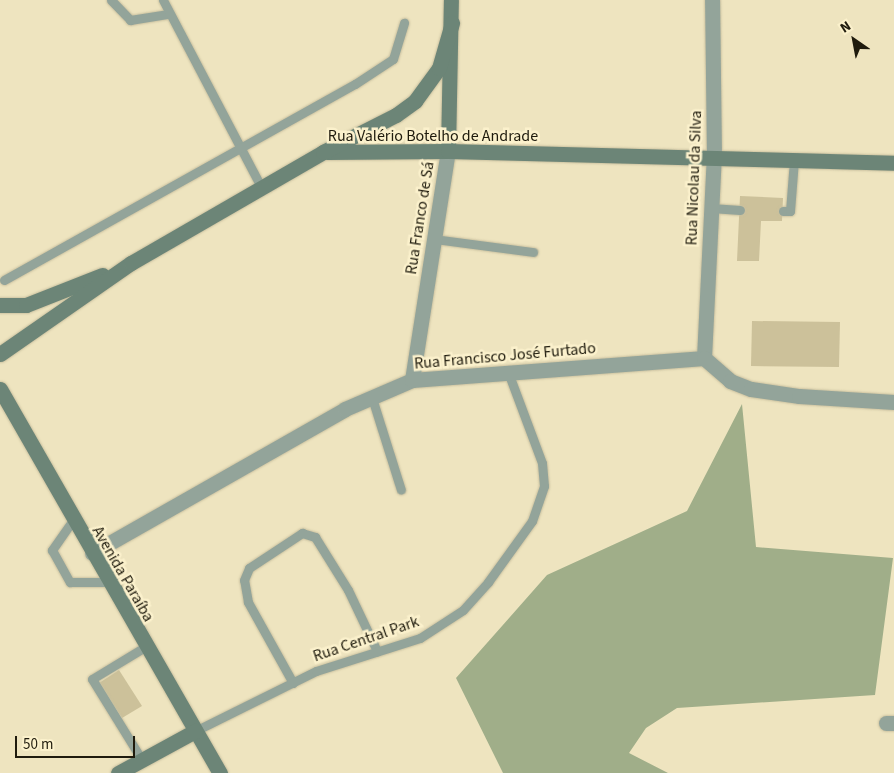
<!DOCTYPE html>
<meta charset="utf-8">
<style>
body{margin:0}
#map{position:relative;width:894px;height:773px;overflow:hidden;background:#eee4bf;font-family:"Source Sans 3",sans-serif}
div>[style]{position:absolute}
.forest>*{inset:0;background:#a0ae89}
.building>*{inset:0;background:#ccc19a}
.roads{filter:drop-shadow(0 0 1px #c9c09f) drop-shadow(0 0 1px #c9c09f)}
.lane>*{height:9px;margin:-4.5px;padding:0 4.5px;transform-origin:4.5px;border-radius:4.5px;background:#93a49a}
.street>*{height:15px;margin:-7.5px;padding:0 7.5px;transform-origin:7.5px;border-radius:7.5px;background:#93a49a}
.secondary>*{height:15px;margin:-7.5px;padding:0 7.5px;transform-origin:7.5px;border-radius:7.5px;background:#6c8577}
span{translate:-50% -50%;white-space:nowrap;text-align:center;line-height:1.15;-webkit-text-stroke:5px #fbf1cc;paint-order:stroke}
.street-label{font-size:16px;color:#1f1b0d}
.north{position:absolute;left:829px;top:15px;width:50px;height:50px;-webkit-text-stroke:4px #fbf1cc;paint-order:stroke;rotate:327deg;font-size:14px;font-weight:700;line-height:20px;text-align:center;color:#1f1b0d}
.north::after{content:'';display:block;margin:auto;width:18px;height:22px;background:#1f1b0d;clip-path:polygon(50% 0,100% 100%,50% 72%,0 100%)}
.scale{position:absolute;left:15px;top:736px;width:120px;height:22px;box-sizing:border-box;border:2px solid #1f1b0d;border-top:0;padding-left:6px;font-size:15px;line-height:18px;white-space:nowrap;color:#1f1b0d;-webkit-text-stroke:4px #fbf1cc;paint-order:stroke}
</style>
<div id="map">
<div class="forest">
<i style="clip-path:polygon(742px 404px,756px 547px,893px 558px,875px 695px,677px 708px,646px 728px,629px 753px,668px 773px,503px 773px,456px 678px,547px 575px,687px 511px)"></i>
</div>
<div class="building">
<i style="clip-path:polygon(740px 196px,783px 198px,782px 221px,761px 221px,759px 261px,737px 261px)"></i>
<i style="clip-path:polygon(752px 321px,840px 322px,839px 367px,751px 366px)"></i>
<i style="clip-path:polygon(119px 670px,142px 706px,122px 718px,99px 683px)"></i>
</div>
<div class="roads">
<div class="lane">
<i style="left:111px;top:0;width:28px;rotate:46deg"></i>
<i style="left:130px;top:20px;width:39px;rotate:-9deg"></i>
<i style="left:163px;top:0;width:211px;rotate:62.3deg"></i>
<i style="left:711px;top:208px;width:29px;rotate:4deg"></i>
<i style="left:783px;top:211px;width:7px"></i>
<i style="left:790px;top:211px;width:51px;rotate:-85.5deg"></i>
<i style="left:434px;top:239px;width:100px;rotate:7.5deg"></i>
<i style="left:4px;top:280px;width:402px;rotate:-29.2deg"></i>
<i style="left:355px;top:84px;width:45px;rotate:-33.3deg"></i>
<i style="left:393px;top:59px;width:38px;rotate:-73deg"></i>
<i style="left:372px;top:398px;width:96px;rotate:72.5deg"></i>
<i style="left:73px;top:520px;width:37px;rotate:125deg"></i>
<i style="left:52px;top:550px;width:37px;rotate:61deg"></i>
<i style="left:70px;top:582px;width:38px"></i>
<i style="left:293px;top:683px;width:93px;rotate:-119.1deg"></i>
<i style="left:248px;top:602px;width:22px;rotate:-100deg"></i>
<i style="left:244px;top:580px;width:13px;rotate:-67deg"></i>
<i style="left:249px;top:568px;width:64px;rotate:-33.4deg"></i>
<i style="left:302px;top:533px;width:14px;rotate:17deg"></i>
<i style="left:315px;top:537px;width:62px;rotate:58.1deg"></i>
<i style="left:348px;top:590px;width:68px;rotate:64.6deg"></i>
<i style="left:195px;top:731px;width:135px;rotate:-26.4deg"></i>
<i style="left:316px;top:671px;width:109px;rotate:-17.6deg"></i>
<i style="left:420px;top:638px;width:51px;rotate:-33.1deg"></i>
<i style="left:463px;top:610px;width:38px;rotate:-48deg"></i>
<i style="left:488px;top:582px;width:75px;rotate:-54.2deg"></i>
<i style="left:532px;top:521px;width:37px;rotate:-71deg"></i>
<i style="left:544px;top:486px;width:23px;rotate:-95deg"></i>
<i style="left:542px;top:463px;width:97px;rotate:-110.5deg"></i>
<i style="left:142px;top:760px;width:95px;rotate:-121.7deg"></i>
<i style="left:92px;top:679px;width:62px;rotate:-31.1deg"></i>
</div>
<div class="street">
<i style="left:704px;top:358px;width:201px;rotate:-87.2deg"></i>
<i style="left:714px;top:157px;width:157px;rotate:-90.7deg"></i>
<i style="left:412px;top:380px;width:232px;rotate:-81.1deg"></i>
<i style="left:92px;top:553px;width:291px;rotate:-29.6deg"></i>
<i style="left:345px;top:409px;width:73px;rotate:-23.4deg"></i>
<i style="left:412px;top:380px;width:293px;rotate:-4.3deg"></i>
<i style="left:704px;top:358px;width:35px;rotate:41deg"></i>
<i style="left:730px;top:381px;width:22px;rotate:21deg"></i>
<i style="left:751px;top:389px;width:49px;rotate:8.3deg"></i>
<i style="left:799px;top:396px;width:95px;rotate:3.6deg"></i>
<i style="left:886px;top:723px;width:8px"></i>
</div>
<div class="secondary">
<i style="left:448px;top:151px;width:151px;rotate:-88.9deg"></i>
<i style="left:327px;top:152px;width:121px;rotate:-0.5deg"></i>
<i style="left:448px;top:151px;width:446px;rotate:1.5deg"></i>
<i style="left:0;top:305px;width:26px"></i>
<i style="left:26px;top:305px;width:82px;rotate:-21.5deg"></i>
<i style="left:0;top:354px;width:160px;rotate:-34.8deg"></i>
<i style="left:131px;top:263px;width:222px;rotate:-30deg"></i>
<i style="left:323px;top:152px;width:82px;rotate:-26.9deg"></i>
<i style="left:396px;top:115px;width:24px;rotate:-36deg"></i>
<i style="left:415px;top:101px;width:41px;rotate:-54deg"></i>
<i style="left:439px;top:68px;width:47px;rotate:-73.9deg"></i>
<i style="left:0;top:389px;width:443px;rotate:60.2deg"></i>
<i style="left:118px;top:773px;width:88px;rotate:-28.6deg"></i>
</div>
</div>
<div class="street-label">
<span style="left:433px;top:136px">Rua Valério Botelho de Andrade</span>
<span style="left:694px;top:178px;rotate:-88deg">Rua Nicolau da Silva</span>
<span style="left:420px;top:218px;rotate:-81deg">Rua Franco de Sá</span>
<span style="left:505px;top:356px;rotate:-5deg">Rua Francisco José Furtado</span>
<span style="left:123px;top:574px;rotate:60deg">Avenida Paraíba</span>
<span style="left:366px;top:639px;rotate:-19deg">Rua Central Park</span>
</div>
<div class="north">N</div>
<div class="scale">50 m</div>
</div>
